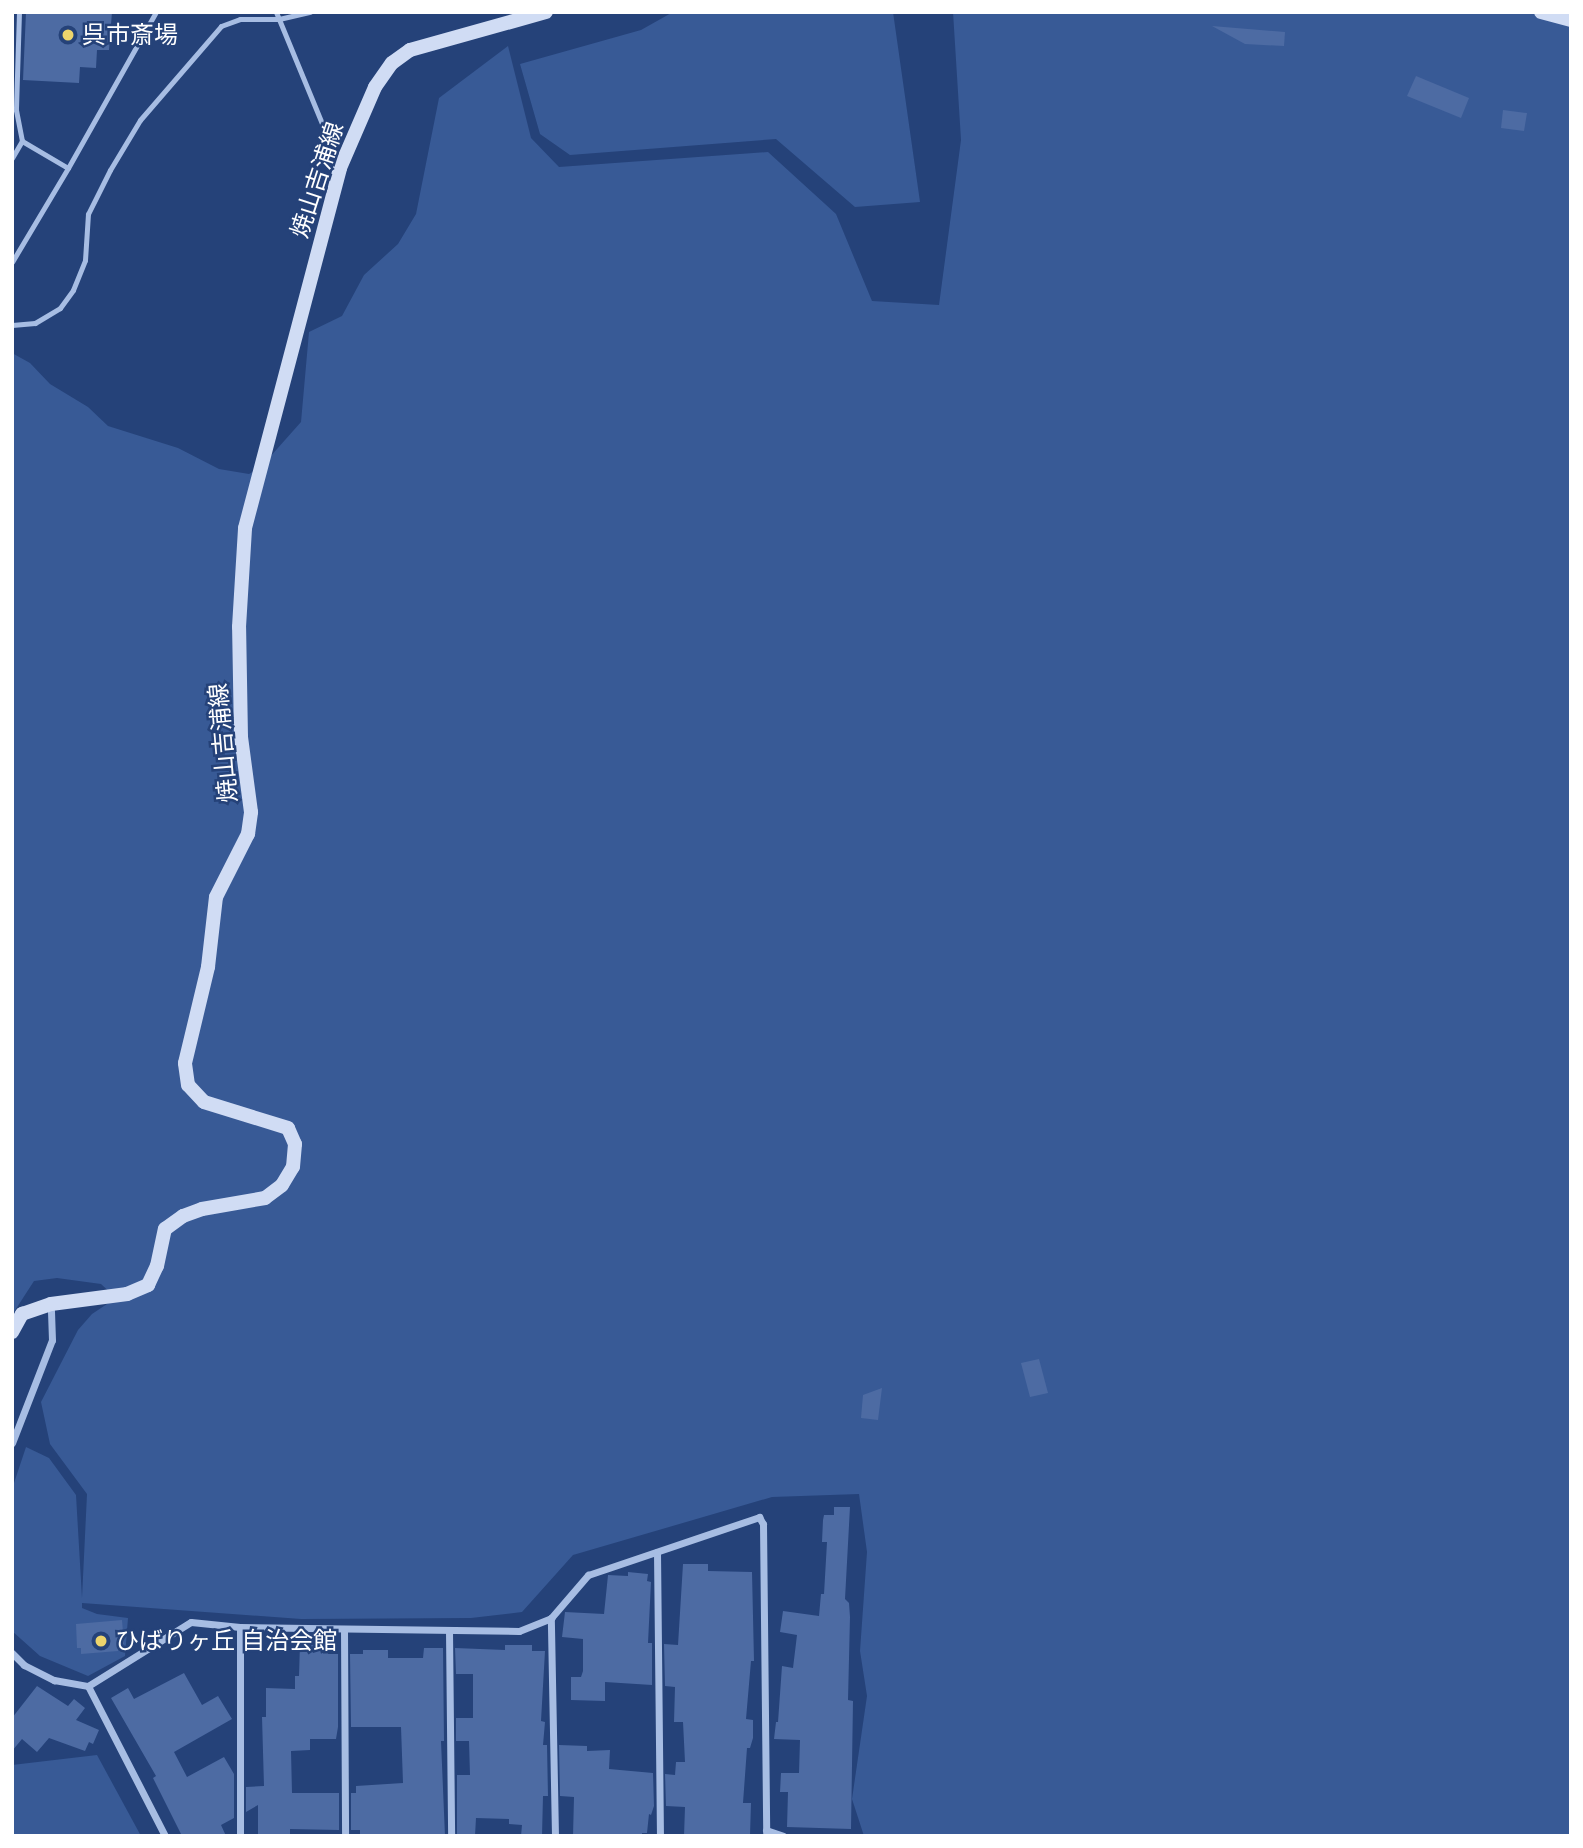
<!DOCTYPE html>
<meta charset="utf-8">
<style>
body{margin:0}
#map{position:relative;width:1583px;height:1848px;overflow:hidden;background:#254279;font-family:Montserrat,"Noto Sans JP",sans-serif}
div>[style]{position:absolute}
.green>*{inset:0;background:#385a96}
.building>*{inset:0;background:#4d6ba3}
.lane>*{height:5px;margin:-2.5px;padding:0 2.5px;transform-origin:2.5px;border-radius:2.5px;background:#a7bde3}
.street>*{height:7px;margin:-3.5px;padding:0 3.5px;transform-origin:3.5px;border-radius:3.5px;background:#a7bde3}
.secondary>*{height:14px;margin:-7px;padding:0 7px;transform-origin:7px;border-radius:7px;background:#d0dcf4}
.dots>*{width:19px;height:19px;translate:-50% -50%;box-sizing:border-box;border:4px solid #254279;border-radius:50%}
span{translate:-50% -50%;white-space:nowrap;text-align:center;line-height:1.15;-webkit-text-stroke:5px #254279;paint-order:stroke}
.poi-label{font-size:24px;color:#fff}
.left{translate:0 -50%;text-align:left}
.street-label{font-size:24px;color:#fff}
.frame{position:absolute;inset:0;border:14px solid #fff;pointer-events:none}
</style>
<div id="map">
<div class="green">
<i style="clip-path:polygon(673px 12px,893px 12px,920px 202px,855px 207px,776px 139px,570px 155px,540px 134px,520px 64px,641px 30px)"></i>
<i style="clip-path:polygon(953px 12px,1571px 12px,1571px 1836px,864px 1836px,852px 1799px,867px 1696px,860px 1651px,867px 1552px,859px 1494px,772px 1497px,573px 1555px,522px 1612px,471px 1618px,301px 1619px,82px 1603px,82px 1608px,97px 1614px,128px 1618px,125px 1656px,88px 1676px,40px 1656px,12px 1631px,12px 1489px,26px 1447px,49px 1458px,76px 1495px,82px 1598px,87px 1494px,50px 1444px,41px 1402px,78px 1330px,92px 1314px,116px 1298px,101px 1284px,57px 1278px,34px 1281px,12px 1315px,12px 353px,30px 363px,50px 384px,88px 407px,108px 426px,178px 448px,219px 469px,249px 474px,261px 467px,301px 422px,309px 332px,342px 316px,364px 275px,398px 244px,416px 214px,439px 98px,508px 46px,531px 138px,559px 167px,768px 152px,836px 214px,872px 301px,939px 305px,961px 140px)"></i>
<i style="clip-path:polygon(97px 1755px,141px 1836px,12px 1836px,12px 1765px)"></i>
</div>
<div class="building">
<i style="clip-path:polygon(26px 12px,112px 12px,109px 50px,97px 50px,96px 68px,80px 67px,79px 83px,23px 80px)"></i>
<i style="clip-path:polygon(1212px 26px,1285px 32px,1284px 46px,1245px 44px)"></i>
<i style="clip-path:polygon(1416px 76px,1469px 98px,1461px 118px,1407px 96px)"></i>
<i style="clip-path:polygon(1503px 110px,1527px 113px,1524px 131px,1501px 128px)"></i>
<i style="clip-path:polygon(1039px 1359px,1048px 1393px,1030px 1397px,1021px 1363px)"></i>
<i style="clip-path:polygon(882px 1388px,878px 1420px,861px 1418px,863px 1395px)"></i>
<i style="clip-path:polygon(834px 1507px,850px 1507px,845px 1599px,849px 1603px,850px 1617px,848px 1700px,853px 1701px,851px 1829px,787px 1827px,788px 1792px,780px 1792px,781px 1773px,799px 1773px,800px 1740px,774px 1739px,776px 1722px,778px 1722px,782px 1666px,793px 1668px,797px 1635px,780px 1632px,783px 1611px,819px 1616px,821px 1594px,824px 1594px,827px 1542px,822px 1542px,823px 1520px,824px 1515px,834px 1515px)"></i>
<i style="clip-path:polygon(683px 1564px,708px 1564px,708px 1571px,752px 1572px,754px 1661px,751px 1661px,746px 1719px,753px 1720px,753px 1738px,750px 1748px,747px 1748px,743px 1803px,751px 1803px,750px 1835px,684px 1836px,685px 1807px,666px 1806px,665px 1774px,675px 1775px,676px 1762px,685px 1762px,683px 1722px,674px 1722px,675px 1687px,665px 1686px,664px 1644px,678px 1645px)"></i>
<i style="clip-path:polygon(628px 1572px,648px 1574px,647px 1581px,651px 1582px,648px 1643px,652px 1643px,652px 1685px,605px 1682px,605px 1701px,571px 1700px,571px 1677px,581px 1677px,583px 1671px,583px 1639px,562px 1637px,565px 1612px,604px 1614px,608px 1575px,628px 1576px)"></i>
<i style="clip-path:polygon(122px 1620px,124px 1644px,118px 1645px,118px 1651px,81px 1654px,81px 1648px,77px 1648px,76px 1624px)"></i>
<i style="clip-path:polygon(300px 1644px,329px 1645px,328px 1654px,338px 1654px,338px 1727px,336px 1739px,310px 1739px,310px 1750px,291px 1751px,292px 1793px,339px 1793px,339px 1830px,290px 1829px,290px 1836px,258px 1836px,258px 1805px,246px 1812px,246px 1787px,264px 1786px,262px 1717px,266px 1717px,266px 1688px,295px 1689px,295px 1676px,299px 1676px)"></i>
<i style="clip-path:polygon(505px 1645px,532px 1645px,532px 1651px,545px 1651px,541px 1721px,545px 1722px,543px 1745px,547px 1745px,548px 1796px,543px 1796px,542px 1836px,521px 1836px,522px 1825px,509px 1824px,509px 1819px,476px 1818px,475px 1836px,457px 1836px,457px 1775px,470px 1775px,469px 1741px,456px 1741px,456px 1718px,473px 1718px,473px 1674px,456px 1674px,455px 1648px,505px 1650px)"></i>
<i style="clip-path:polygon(424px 1648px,443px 1648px,444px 1741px,441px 1741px,445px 1836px,360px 1836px,360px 1830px,351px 1830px,351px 1793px,356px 1793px,356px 1786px,403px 1783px,401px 1727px,351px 1727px,350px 1654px,363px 1654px,363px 1650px,388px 1650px,388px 1658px,423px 1658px)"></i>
<i style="clip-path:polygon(184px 1673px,202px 1705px,218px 1696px,232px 1719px,174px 1752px,187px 1777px,224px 1757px,234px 1774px,234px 1818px,221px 1825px,226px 1836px,182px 1836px,153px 1778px,156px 1776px,111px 1698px,128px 1688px,134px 1699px)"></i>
<i style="clip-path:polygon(37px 1686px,68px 1706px,74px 1699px,85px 1708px,76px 1720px,99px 1730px,93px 1744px,89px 1742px,85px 1751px,49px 1738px,37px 1752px,22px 1739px,12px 1751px,12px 1718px)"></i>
<i style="clip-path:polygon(559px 1745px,587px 1746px,587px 1751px,610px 1750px,609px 1769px,653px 1773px,654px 1806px,651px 1815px,649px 1814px,647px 1833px,642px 1833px,642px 1836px,573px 1836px,574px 1797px,560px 1796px)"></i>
</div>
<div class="lane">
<i style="left:19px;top:12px;width:98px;rotate:91.8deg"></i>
<i style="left:16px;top:110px;width:32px;rotate:79deg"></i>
<i style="left:276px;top:12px;width:165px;rotate:67.6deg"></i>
<i style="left:12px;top:158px;width:20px;rotate:-60deg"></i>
<i style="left:22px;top:141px;width:53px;rotate:30.4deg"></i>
<i style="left:68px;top:168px;width:109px;rotate:120.8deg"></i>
<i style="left:68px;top:168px;width:179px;rotate:-60.6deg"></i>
<i style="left:12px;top:325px;width:23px;rotate:-5deg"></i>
<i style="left:35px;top:323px;width:29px;rotate:-31deg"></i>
<i style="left:60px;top:308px;width:22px;rotate:-54deg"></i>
<i style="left:73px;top:290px;width:32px;rotate:-68deg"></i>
<i style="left:85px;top:260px;width:46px;rotate:-86.3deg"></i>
<i style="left:88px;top:214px;width:49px;rotate:-63.4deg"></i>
<i style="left:110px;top:170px;width:58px;rotate:-59deg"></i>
<i style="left:140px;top:120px;width:124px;rotate:-49.2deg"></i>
<i style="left:221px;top:26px;width:20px;rotate:-20deg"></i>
<i style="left:240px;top:19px;width:39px"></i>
<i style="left:279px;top:19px;width:32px;rotate:-13deg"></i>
</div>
<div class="street">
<i style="left:12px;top:1443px;width:110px;rotate:-68.8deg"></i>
<i style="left:52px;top:1340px;width:35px;rotate:-92deg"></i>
<i style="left:657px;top:1552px;width:284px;rotate:89.4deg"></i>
<i style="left:344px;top:1629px;width:207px;rotate:89.7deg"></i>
<i style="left:449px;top:1631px;width:205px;rotate:89.4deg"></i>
<i style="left:12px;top:1653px;width:17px;rotate:45deg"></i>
<i style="left:24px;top:1665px;width:34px;rotate:27deg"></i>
<i style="left:54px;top:1680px;width:35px;rotate:10deg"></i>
<i style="left:88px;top:1686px;width:121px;rotate:-31.9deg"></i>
<i style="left:191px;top:1622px;width:49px;rotate:5.8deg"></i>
<i style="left:240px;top:1627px;width:279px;rotate:0.8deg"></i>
<i style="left:519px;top:1631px;width:35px;rotate:-22deg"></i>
<i style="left:88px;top:1686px;width:169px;rotate:62.8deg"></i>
<i style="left:766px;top:1830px;width:18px;rotate:19deg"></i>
<i style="left:240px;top:1836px;width:209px;rotate:-90deg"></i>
<i style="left:555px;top:1836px;width:218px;rotate:-91.1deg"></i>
<i style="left:551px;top:1618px;width:57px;rotate:-49.3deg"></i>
<i style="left:588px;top:1575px;width:181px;rotate:-18.7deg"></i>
<i style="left:759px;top:1517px;width:8px;rotate:60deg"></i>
<i style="left:763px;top:1524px;width:312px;rotate:89.4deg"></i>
</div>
<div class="secondary">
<i style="left:1541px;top:12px;width:31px;rotate:15deg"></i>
<i style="left:12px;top:1332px;width:21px;rotate:-61deg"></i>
<i style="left:22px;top:1314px;width:31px;rotate:-19deg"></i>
<i style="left:51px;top:1304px;width:77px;rotate:-7.5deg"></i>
<i style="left:127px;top:1294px;width:23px;rotate:-23deg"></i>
<i style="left:148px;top:1285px;width:21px;rotate:-65deg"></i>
<i style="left:157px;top:1266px;width:38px;rotate:-78deg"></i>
<i style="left:165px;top:1229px;width:22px;rotate:-36deg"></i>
<i style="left:183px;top:1216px;width:20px;rotate:-20deg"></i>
<i style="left:202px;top:1209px;width:64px;rotate:-9.9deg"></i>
<i style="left:265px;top:1198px;width:21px;rotate:-37deg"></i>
<i style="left:282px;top:1185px;width:21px;rotate:-59deg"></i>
<i style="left:293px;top:1167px;width:23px;rotate:-85deg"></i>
<i style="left:295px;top:1144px;width:17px;rotate:-114deg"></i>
<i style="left:288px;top:1128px;width:88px;rotate:-162.8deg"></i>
<i style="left:204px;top:1102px;width:23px;rotate:-133deg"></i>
<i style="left:188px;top:1085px;width:22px;rotate:-98deg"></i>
<i style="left:185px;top:1063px;width:99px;rotate:-76.5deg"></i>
<i style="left:208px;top:967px;width:70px;rotate:-83.5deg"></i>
<i style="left:216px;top:897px;width:71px;rotate:-63.1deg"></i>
<i style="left:248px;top:834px;width:22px;rotate:-82deg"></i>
<i style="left:251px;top:812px;width:76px;rotate:-97.6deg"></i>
<i style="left:241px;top:737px;width:110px;rotate:-91deg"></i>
<i style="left:239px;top:627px;width:99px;rotate:-86.5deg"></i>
<i style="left:245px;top:528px;width:372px;rotate:-75.2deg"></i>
<i style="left:340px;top:168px;width:88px;rotate:-66.6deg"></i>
<i style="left:375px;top:87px;width:29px;rotate:-55deg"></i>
<i style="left:392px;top:63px;width:22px;rotate:-36deg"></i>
<i style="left:410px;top:50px;width:141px;rotate:-15.6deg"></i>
</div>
<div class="dots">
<i style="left:68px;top:35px;background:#edd46c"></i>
<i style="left:101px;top:1641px;background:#edd46c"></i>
</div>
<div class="poi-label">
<span class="left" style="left:82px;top:35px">呉市斎場</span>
<span class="left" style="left:115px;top:1641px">ひばりヶ丘 自治会館</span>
</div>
<div class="street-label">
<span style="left:317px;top:180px;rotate:-72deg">焼山吉浦線</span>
<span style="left:223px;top:743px;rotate:-95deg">焼山吉浦線</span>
</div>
<div class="frame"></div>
</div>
